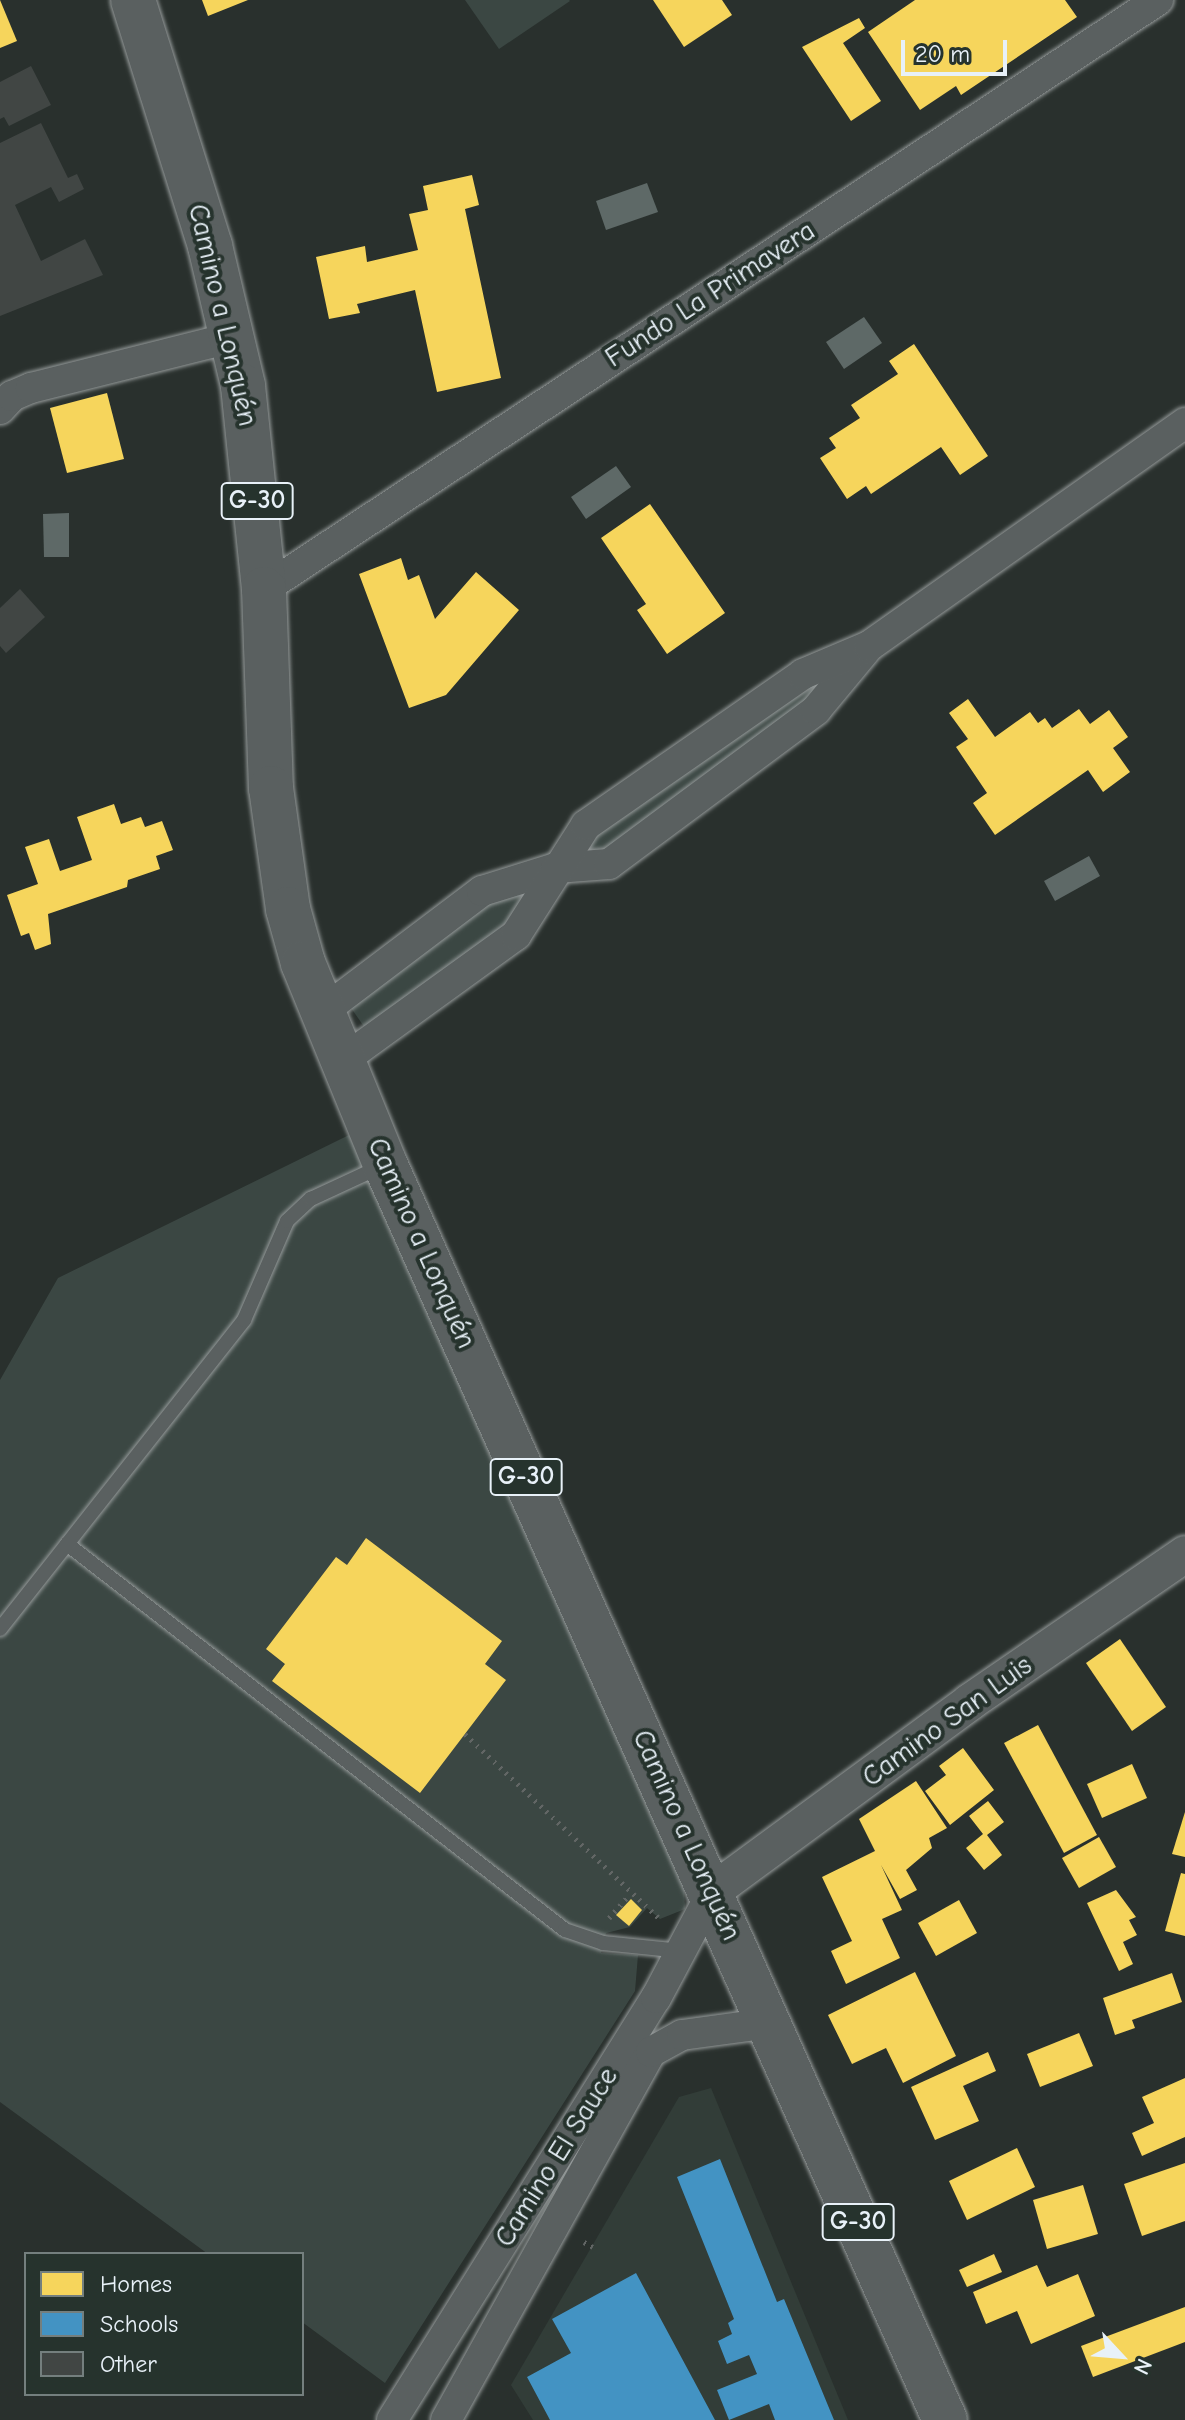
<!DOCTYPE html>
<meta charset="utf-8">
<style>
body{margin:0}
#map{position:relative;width:1185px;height:2420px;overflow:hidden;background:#29302d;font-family:"Comic Neue",sans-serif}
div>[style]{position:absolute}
.built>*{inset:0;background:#323d38}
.green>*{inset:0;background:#3b4743}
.water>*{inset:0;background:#5e6967}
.homes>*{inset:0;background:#f6d55c}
.schools>*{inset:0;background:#4393c3}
.building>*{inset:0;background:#414644}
.path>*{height:5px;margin-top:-2.5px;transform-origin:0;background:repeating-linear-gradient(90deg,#626665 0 2px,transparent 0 8px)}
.roads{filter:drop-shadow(0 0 2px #959a9a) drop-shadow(0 0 2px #959a9a)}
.service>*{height:14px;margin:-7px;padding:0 7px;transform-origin:7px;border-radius:7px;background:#5a6060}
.minor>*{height:30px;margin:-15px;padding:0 15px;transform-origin:15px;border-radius:15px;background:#5a6060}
.tertiary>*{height:36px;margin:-18px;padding:0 18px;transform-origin:18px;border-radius:18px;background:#5a6060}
.primary>*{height:44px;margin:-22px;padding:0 22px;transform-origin:22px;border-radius:22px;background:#5a6060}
span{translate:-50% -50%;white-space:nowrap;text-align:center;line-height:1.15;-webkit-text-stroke:8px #26332d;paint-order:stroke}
.shield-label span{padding:2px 6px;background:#26332d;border:2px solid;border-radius:6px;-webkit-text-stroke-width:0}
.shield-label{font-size:26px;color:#e8f1f8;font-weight:700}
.street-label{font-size:28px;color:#e8f1f8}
.legend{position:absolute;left:24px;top:2252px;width:280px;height:144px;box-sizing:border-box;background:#26332d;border:2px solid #747f7e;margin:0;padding:10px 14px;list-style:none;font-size:24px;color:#e8f1f8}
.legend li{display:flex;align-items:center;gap:16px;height:40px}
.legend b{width:40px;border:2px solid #747f7e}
.north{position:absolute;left:1081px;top:2316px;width:80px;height:80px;-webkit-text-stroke:6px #26332d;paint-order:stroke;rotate:116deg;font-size:22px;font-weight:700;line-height:32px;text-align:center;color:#e8f1f8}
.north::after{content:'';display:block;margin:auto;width:28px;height:36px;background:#e8f1f8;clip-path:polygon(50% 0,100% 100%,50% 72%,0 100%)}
.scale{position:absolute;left:901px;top:40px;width:106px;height:36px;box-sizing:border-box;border:4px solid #e8f1f8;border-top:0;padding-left:10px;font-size:24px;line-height:28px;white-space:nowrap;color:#e8f1f8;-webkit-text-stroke:6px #26332d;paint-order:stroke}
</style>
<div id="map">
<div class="built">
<i style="clip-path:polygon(711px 2088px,848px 2420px,533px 2420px,511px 2385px,679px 2097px)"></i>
</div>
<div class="green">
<i style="clip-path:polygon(465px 0,569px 0,570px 1px,499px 49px)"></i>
<i style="clip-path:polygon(831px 675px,812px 703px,614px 848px,584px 851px,599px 828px,804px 685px)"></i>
<i style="clip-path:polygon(539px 884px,510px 930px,367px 1031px,347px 1002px,489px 902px)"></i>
<i style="clip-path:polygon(349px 1135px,684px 1885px,685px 1909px,660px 1919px,647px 1908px,630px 1927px,606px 1933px,601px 1953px,638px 1955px,635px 1991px,385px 2383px,302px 2322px,302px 2254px,208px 2254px,0 2102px,0 1380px,58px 1278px)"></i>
</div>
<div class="water">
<i style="clip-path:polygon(647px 183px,658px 212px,606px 230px,596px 201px)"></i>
<i style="clip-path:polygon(864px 317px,882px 343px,844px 369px,826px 342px)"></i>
<i style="clip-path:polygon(616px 466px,631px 487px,586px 519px,571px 497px)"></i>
<i style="clip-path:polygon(69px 513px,69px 557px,44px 557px,43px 514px)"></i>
<i style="clip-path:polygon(1089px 856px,1100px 876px,1055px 901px,1044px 881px)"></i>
</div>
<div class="homes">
<i style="clip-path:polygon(0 0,17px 41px,0 48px)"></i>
<i style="clip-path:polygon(202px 0,248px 0,208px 16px)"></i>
<i style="clip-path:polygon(653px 0,722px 0,732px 15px,684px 47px)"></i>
<i style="clip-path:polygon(915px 0,1065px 0,1077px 17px,961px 95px,956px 86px,920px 110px,868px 32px)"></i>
<i style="clip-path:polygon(859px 18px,865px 28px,843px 43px,881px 101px,851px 121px,802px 47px)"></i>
<i style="clip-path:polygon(472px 175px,479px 205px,465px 209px,501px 378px,437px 392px,415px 290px,357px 304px,360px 313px,329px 319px,316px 257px,365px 246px,367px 262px,418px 250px,409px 214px,428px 210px,423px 186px)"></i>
<i style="clip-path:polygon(914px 344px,988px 456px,960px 475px,941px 447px,871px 494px,866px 486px,847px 499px,820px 458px,836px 448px,829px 438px,860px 418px,851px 405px,898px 374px,889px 361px)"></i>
<i style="clip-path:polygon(107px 393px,124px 459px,67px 473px,50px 408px)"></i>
<i style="clip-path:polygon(650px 504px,725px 613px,667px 654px,637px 610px,646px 604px,601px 538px)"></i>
<i style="clip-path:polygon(401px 558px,408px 580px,419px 575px,435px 619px,476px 572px,519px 610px,446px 695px,409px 708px,359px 574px)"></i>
<i style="clip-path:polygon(968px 699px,995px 737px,1030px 712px,1038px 723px,1045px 718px,1052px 728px,1079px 709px,1090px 724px,1109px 710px,1128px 737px,1113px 748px,1130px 772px,1103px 792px,1088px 770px,995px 835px,973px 803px,987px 793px,956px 747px,968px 739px,949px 713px)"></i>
<i style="clip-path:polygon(114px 804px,121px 824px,141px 817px,145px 827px,162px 821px,173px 850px,156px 856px,160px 869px,128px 880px,127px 887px,48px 914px,51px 944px,35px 950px,29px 933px,21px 936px,7px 895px,38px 884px,25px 847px,49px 839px,60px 871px,92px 860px,77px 817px)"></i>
<i style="clip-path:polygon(366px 1538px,502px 1641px,485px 1664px,506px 1680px,420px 1793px,272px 1681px,285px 1664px,266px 1649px,336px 1557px,347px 1565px)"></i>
<i style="clip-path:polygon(1120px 1639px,1166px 1707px,1132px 1731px,1086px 1663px)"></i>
<i style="clip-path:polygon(1038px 1725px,1097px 1835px,1064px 1853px,1004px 1743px)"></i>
<i style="clip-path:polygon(963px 1748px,994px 1790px,950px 1825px,925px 1791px,946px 1775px,939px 1766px)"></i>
<i style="clip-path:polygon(1132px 1764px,1147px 1798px,1102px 1818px,1087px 1784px)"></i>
<i style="clip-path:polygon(916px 1781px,947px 1828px,929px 1838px,932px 1848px,906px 1870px,917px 1890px,900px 1899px,881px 1865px,902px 1910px,882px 1919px,900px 1958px,846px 1984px,831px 1951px,852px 1941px,822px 1877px,875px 1851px,859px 1819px)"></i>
<i style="clip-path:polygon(988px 1801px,1004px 1822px,987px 1835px,1002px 1855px,984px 1870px,966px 1848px,983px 1834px,969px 1816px)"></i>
<i style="clip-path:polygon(1185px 1812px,1185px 1857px,1172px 1854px)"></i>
<i style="clip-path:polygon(1099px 1837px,1116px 1867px,1079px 1888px,1062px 1858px)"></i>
<i style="clip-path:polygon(1181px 1873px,1185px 1874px,1185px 1936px,1165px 1931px)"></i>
<i style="clip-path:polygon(1116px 1890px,1136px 1917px,1129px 1920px,1137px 1935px,1123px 1942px,1133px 1964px,1119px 1971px,1087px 1903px)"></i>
<i style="clip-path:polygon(631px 1899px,642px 1910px,629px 1926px,616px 1915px)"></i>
<i style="clip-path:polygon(959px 1900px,977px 1933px,936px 1956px,918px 1923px)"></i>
<i style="clip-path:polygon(915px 1972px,956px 2056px,903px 2083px,886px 2048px,852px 2064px,828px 2015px)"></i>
<i style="clip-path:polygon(1172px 1973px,1182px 2002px,1132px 2020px,1135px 2028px,1115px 2035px,1103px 1998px)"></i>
<i style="clip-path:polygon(1079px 2033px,1093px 2066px,1040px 2087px,1027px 2054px)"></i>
<i style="clip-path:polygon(988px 2052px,996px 2071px,963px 2086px,979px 2121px,935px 2140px,911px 2087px)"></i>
<i style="clip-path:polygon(1185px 2078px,1185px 2137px,1142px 2156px,1132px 2133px,1154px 2123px,1142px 2097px)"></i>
<i style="clip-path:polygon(1017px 2148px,1035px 2187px,967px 2220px,949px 2181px)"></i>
<i style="clip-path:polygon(1185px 2163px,1185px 2221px,1142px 2236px,1124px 2184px)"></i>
<i style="clip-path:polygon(1083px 2185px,1098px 2234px,1047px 2249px,1033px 2200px)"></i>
<i style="clip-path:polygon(994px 2254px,1002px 2272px,967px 2287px,959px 2270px)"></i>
<i style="clip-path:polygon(1037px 2265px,1047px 2287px,1078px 2274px,1095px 2316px,1031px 2344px,1017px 2311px,986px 2324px,973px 2292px)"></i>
<i style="clip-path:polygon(1185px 2307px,1185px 2342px,1093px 2377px,1081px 2346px)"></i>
</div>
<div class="schools">
<i style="clip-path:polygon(720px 2159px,777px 2302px,784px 2299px,834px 2420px,775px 2420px,769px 2404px,729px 2420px,717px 2390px,757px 2374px,749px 2355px,727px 2364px,718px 2341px,732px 2334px,728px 2323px,734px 2319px,677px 2177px)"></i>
<i style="clip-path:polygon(636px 2273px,715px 2420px,550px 2420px,527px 2377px,571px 2353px,552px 2319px)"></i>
</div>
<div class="building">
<i style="clip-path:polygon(31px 66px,51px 105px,9px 126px,4px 117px,0 119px,0 82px)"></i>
<i style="clip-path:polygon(41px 123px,68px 178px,77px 174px,84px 189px,59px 202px,51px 187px,15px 205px,41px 261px,85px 239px,103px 275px,0 316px,0 143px)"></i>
<i style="clip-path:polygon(20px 589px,45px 617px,6px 653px,0 646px,0 608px)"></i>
</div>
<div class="path">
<i style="left:465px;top:1734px;width:270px;rotate:43.5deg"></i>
<i style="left:609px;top:1918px;width:30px;rotate:-49deg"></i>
<i style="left:584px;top:2242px;width:10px;rotate:29deg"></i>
</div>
<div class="roads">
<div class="service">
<i style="left:67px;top:1544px;width:630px;rotate:37.78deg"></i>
<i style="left:565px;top:1930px;width:40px;rotate:18.9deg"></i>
<i style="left:603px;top:1943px;width:79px;rotate:5.8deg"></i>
<i style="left:0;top:1629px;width:394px;rotate:-51.7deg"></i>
<i style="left:244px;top:1320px;width:108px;rotate:-66.5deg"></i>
<i style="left:287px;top:1221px;width:33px;rotate:-43deg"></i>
<i style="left:311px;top:1199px;width:78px;rotate:-24.9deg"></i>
</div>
<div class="minor">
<i style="left:0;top:409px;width:18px;rotate:-47deg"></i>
<i style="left:12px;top:396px;width:21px;rotate:-23deg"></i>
<i style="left:31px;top:388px;width:209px;rotate:-14.1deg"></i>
<i style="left:264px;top:589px;width:1071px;rotate:-33.38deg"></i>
<i style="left:322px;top:1012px;width:201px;rotate:-37.1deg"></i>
<i style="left:482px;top:891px;width:77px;rotate:-17.3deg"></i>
<i style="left:556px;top:868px;width:53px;rotate:-4.3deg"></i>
<i style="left:609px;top:864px;width:258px;rotate:-36.6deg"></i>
<i style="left:816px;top:710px;width:77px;rotate:-50.3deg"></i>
<i style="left:342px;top:1061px;width:215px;rotate:-35.9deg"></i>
<i style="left:516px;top:935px;width:130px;rotate:-57.5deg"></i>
<i style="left:586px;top:825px;width:264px;rotate:-34.8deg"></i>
<i style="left:803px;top:674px;width:72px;rotate:-23deg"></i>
<i style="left:869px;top:646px;width:387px;rotate:-35.2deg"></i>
<i style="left:392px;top:2420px;width:498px;rotate:-58deg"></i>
<i style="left:656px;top:1998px;width:121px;rotate:-62deg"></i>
<i style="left:446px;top:2420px;width:421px;rotate:-60.9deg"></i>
<i style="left:651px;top:2052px;width:35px;rotate:-29deg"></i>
<i style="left:682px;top:2035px;width:90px;rotate:-7.7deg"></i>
</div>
<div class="tertiary">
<i style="left:713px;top:1891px;width:319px;rotate:-36.3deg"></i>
<i style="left:970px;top:1702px;width:261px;rotate:-34.5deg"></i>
</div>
<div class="primary">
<i style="left:133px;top:0;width:258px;rotate:72.6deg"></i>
<i style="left:210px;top:246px;width:144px;rotate:76.7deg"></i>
<i style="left:243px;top:386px;width:204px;rotate:84.1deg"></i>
<i style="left:264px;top:589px;width:199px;rotate:88deg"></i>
<i style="left:271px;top:788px;width:122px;rotate:82deg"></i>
<i style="left:288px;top:909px;width:56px;rotate:74.5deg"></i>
<i style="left:303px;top:963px;width:217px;rotate:67.8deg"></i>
<i style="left:385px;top:1164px;width:1375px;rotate:65.97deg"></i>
</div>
</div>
<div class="shield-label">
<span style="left:257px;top:501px">G-30</span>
<span style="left:526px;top:1477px">G-30</span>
<span style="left:858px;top:2222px">G-30</span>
</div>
<div class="street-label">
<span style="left:710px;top:294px;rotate:-33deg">Fundo La Primavera</span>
<span style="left:223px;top:315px;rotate:77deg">Camino a Lonquén</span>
<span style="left:422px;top:1243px;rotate:66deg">Camino a Lonquén</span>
<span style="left:947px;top:1721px;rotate:-36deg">Camino San Luis</span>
<span style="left:687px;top:1835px;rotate:66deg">Camino a Lonquén</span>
<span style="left:556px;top:2157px;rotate:-58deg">Camino El Sauce</span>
</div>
<ul class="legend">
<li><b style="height:22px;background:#f6d55c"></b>Homes</li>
<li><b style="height:22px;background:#4393c3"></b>Schools</li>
<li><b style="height:22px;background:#414644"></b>Other</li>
</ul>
<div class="north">N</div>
<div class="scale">20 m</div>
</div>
